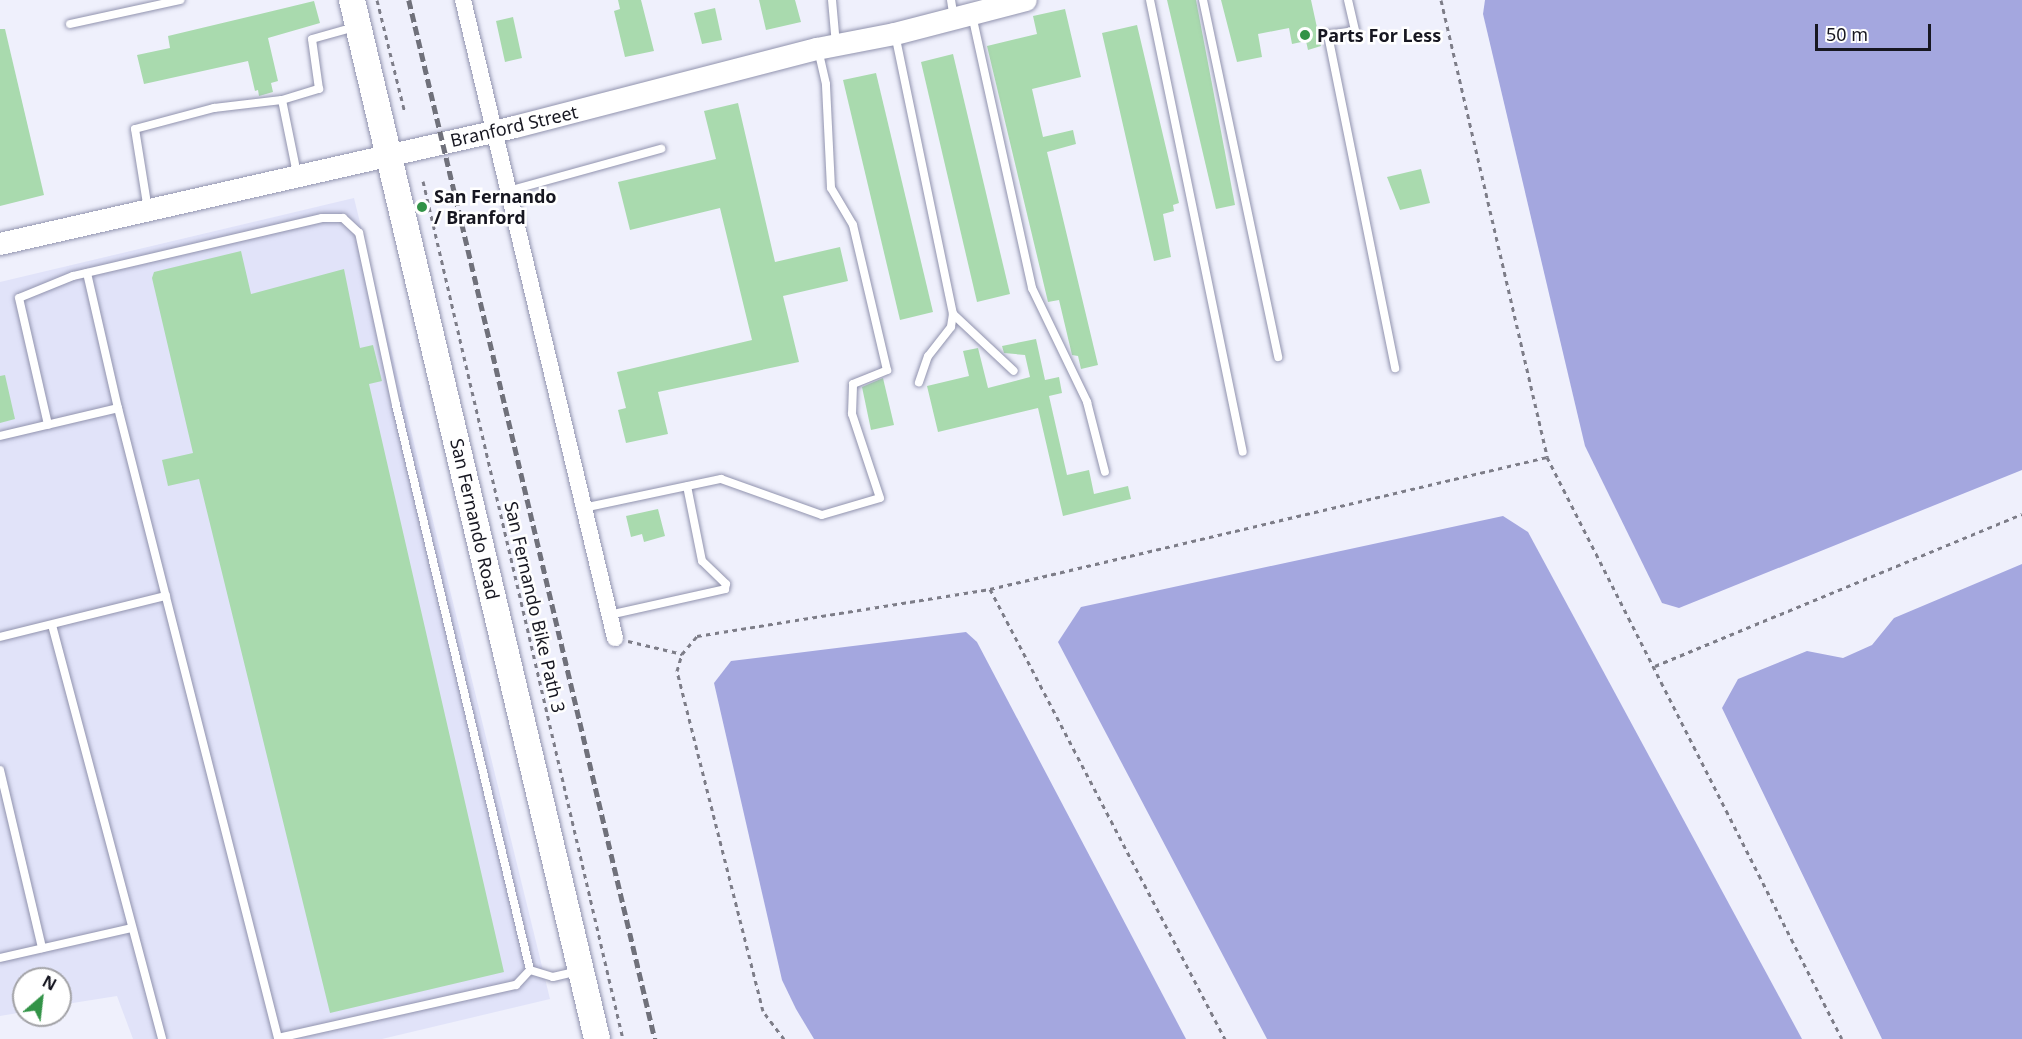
<!DOCTYPE html>
<style>
body{margin:0}
#map{position:relative;width:2022px;height:1039px;overflow:hidden;background:#eff0fc;font-family:"Noto Sans",sans-serif}
div>[style]{position:absolute}
.built>*{inset:0;background:#e1e3f9}
.water>*{inset:0;background:#a4a7df}
.building>*{inset:0;background:#a9daae}
.path>*{height:3px;margin-top:-1.5px;transform-origin:0;background:repeating-linear-gradient(90deg,#7d7d88 0 4.5px,transparent 0 9px)}
.roads{filter:drop-shadow(0 0 2px #9193ae) drop-shadow(0 0 2px #9193ae)}
.service>*{height:8px;margin:-4px;padding:0 4px;transform-origin:4px;border-radius:4px;background:#fff}
.minor>*{height:16px;margin:-8px;padding:0 8px;transform-origin:8px;border-radius:8px;background:#fff}
.secondary>*{height:22px;margin:-11px;padding:0 11px;transform-origin:11px;border-radius:11px;background:#fff}
.primary>*{height:26px;margin:-13px;padding:0 13px;transform-origin:13px;border-radius:13px;background:#fff}
.rail>*{height:4.5px;margin-top:-2.25px;transform-origin:0;background:repeating-linear-gradient(90deg,#70717b 0 9px,transparent 0 13.5px)}
.dots>*{width:16px;height:16px;translate:-50% -50%;box-sizing:border-box;border:3px solid #fff;border-radius:50%}
span{translate:-50% -50%;white-space:nowrap;text-align:center;line-height:1.15;-webkit-text-stroke:5px #fff;paint-order:stroke}
.poi-label{font-size:18px;color:#171721;font-weight:700}
.left{translate:0 -50%;text-align:left}
.street-label{font-size:18px;color:#171721}
.north{position:absolute;left:12px;top:967px;width:60px;height:60px;box-sizing:border-box;background:#fff;border:2px solid #a2a2a6;border-radius:50%;rotate:28deg;font-size:16px;font-weight:700;line-height:24px;text-align:center;color:#171721}
.north::after{content:'';display:block;margin:auto;width:21px;height:27px;background:#329347;clip-path:polygon(50% 0,100% 100%,50% 72%,0 100%)}
.scale{position:absolute;left:1815px;top:24px;width:116px;height:27px;box-sizing:border-box;border:3px solid #171721;border-top:0;padding-left:8px;font-size:18px;line-height:21px;white-space:nowrap;color:#171721;-webkit-text-stroke:4px #fff;paint-order:stroke}
</style>
<div id="map">
<div class="built">
<i style="clip-path:polygon(354px 198px,550px 999px,382px 1039px,133px 1039px,117px 996px,60px 1005px,60px 979px,24px 979px,24px 1012px,0 1016px,0 282px)"></i>
</div>
<div class="water">
<i style="clip-path:polygon(1485px 0,2022px 0,2022px 470px,1679px 608px,1662px 603px,1585px 446px,1483px 14px)"></i>
<i style="clip-path:polygon(1503px 516px,1528px 532px,1802px 1039px,1267px 1039px,1058px 642px,1081px 607px)"></i>
<i style="clip-path:polygon(2022px 564px,2022px 1039px,1882px 1039px,1722px 708px,1738px 679px,1807px 651px,1843px 658px,1872px 645px,1894px 618px)"></i>
<i style="clip-path:polygon(966px 632px,977px 642px,1186px 1039px,814px 1039px,796px 1009px,782px 980px,714px 683px,731px 661px)"></i>
</div>
<div class="building">
<i style="clip-path:polygon(618px 0,641px 0,654px 51px,625px 57px,614px 11px,620px 9px)"></i>
<i style="clip-path:polygon(759px 0,795px 0,801px 22px,766px 30px)"></i>
<i style="clip-path:polygon(1167px 0,1196px 0,1235px 205px,1216px 209px)"></i>
<i style="clip-path:polygon(1221px 0,1311px 0,1321px 46px,1308px 50px,1306px 41px,1292px 44px,1289px 28px,1258px 34px,1262px 57px,1237px 62px)"></i>
<i style="clip-path:polygon(314px 1px,320px 23px,268px 38px,278px 81px,271px 83px,273px 92px,259px 96px,258px 90px,255px 91px,248px 61px,144px 84px,137px 55px,170px 48px,168px 36px)"></i>
<i style="clip-path:polygon(715px 8px,722px 40px,702px 44px,694px 13px)"></i>
<i style="clip-path:polygon(1065px 9px,1081px 77px,1032px 89px,1043px 137px,1073px 130px,1076px 144px,1047px 152px,1098px 365px,1081px 369px,1078px 356px,1072px 355px,1059px 300px,1048px 302px,987px 46px,1037px 34px,1033px 16px)"></i>
<i style="clip-path:polygon(513px 17px,522px 58px,505px 62px,496px 21px)"></i>
<i style="clip-path:polygon(1137px 25px,1179px 203px,1173px 205px,1174px 211px,1163px 214px,1171px 257px,1154px 261px,1102px 33px)"></i>
<i style="clip-path:polygon(0 29px,5px 29px,44px 195px,0 206px)"></i>
<i style="clip-path:polygon(953px 54px,1010px 294px,977px 302px,921px 62px)"></i>
<i style="clip-path:polygon(876px 73px,933px 312px,900px 320px,843px 80px)"></i>
<i style="clip-path:polygon(738px 103px,775px 262px,840px 247px,848px 281px,783px 296px,799px 362px,658px 392px,668px 434px,626px 443px,618px 410px,626px 408px,617px 372px,752px 340px,720px 208px,630px 230px,618px 182px,716px 159px,704px 111px)"></i>
<i style="clip-path:polygon(1421px 169px,1430px 203px,1400px 210px,1387px 177px)"></i>
<i style="clip-path:polygon(241px 251px,251px 294px,344px 269px,360px 348px,373px 345px,382px 381px,369px 384px,504px 972px,330px 1013px,199px 479px,168px 486px,162px 460px,193px 453px,152px 278px,154px 272px)"></i>
<i style="clip-path:polygon(1036px 339px,1045px 380px,1059px 377px,1062px 393px,1049px 396px,1067px 475px,1089px 470px,1094px 494px,1128px 486px,1131px 499px,1063px 516px,1038px 408px,938px 432px,927px 386px,969px 376px,963px 351px,978px 348px,988px 388px,1030px 377px,1025px 355px,1004px 353px,1002px 346px)"></i>
<i style="clip-path:polygon(5px 375px,15px 419px,0 423px,0 376px)"></i>
<i style="clip-path:polygon(883px 378px,894px 425px,871px 430px,862px 387px)"></i>
<i style="clip-path:polygon(658px 509px,665px 536px,644px 542px,642px 534px,631px 537px,626px 516px)"></i>
</div>
<div class="path">
<i style="left:377px;top:0;width:116px;rotate:76.1deg"></i>
<i style="left:1441px;top:0;width:469px;rotate:76.9deg"></i>
<i style="left:1547px;top:457px;width:652px;rotate:63.12deg"></i>
<i style="left:423px;top:181px;width:881px;rotate:76.88deg"></i>
<i style="left:990px;top:589px;width:508px;rotate:62.43deg"></i>
<i style="left:628px;top:641px;width:56px;rotate:13.5deg"></i>
<i style="left:1655px;top:666px;width:397px;rotate:-22.5deg"></i>
<i style="left:784px;top:1039px;width:35px;rotate:-127deg"></i>
<i style="left:763px;top:1011px;width:351px;rotate:-104.2deg"></i>
<i style="left:677px;top:671px;width:18px;rotate:-74deg"></i>
<i style="left:682px;top:654px;width:23px;rotate:-50deg"></i>
<i style="left:697px;top:636px;width:297px;rotate:-9.1deg"></i>
<i style="left:990px;top:589px;width:572px;rotate:-13.33deg"></i>
</div>
<div class="roads">
<div class="service">
<i style="left:832px;top:0;width:45px;rotate:84.9deg"></i>
<i style="left:951px;top:0;width:18px;rotate:81deg"></i>
<i style="left:1150px;top:0;width:461px;rotate:78.4deg"></i>
<i style="left:1203px;top:0;width:365px;rotate:78.1deg"></i>
<i style="left:1348px;top:0;width:32px;rotate:77deg"></i>
<i style="left:1355px;top:31px;width:27px;rotate:172deg"></i>
<i style="left:1328px;top:35px;width:340px;rotate:78.6deg"></i>
<i style="left:972px;top:15px;width:280px;rotate:77.6deg"></i>
<i style="left:1032px;top:288px;width:127px;rotate:64.2deg"></i>
<i style="left:1087px;top:402px;width:72px;rotate:75.6deg"></i>
<i style="left:70px;top:24px;width:113px;rotate:-12.3deg"></i>
<i style="left:895px;top:34px;width:286px;rotate:78.3deg"></i>
<i style="left:953px;top:314px;width:13px;rotate:99deg"></i>
<i style="left:951px;top:327px;width:37px;rotate:128deg"></i>
<i style="left:928px;top:356px;width:28px;rotate:109deg"></i>
<i style="left:282px;top:100px;width:39px;rotate:-17deg"></i>
<i style="left:319px;top:89px;width:50px;rotate:-98deg"></i>
<i style="left:312px;top:39px;width:45px;rotate:-15.6deg"></i>
<i style="left:508px;top:191px;width:159px;rotate:-15.4deg"></i>
<i style="left:148px;top:210px;width:82px;rotate:-99.1deg"></i>
<i style="left:135px;top:129px;width:82px;rotate:-14.9deg"></i>
<i style="left:214px;top:108px;width:68px;rotate:-6.7deg"></i>
<i style="left:282px;top:100px;width:76px;rotate:78.5deg"></i>
<i style="left:87px;top:273px;width:139px;rotate:77.1deg"></i>
<i style="left:953px;top:314px;width:83px;rotate:43.1deg"></i>
<i style="left:0;top:436px;width:121px;rotate:-13.3deg"></i>
<i style="left:118px;top:408px;width:650px;rotate:75.75deg"></i>
<i style="left:278px;top:1038px;width:244px;rotate:-12.6deg"></i>
<i style="left:516px;top:985px;width:21px;rotate:-47deg"></i>
<i style="left:530px;top:970px;width:581px;rotate:-103.34deg"></i>
<i style="left:396px;top:405px;width:176px;rotate:-102.1deg"></i>
<i style="left:359px;top:233px;width:22px;rotate:-137deg"></i>
<i style="left:343px;top:218px;width:21px;rotate:180deg"></i>
<i style="left:322px;top:218px;width:256px;rotate:166.9deg"></i>
<i style="left:73px;top:276px;width:58px;rotate:157.8deg"></i>
<i style="left:19px;top:298px;width:130px;rotate:77.1deg"></i>
<i style="left:583px;top:508px;width:141px;rotate:-11.9deg"></i>
<i style="left:721px;top:479px;width:107px;rotate:19.6deg"></i>
<i style="left:822px;top:515px;width:60px;rotate:-16.3deg"></i>
<i style="left:880px;top:498px;width:89px;rotate:-108.4deg"></i>
<i style="left:852px;top:414px;width:30px;rotate:-88deg"></i>
<i style="left:853px;top:384px;width:37px;rotate:-22deg"></i>
<i style="left:887px;top:370px;width:149px;rotate:-103.2deg"></i>
<i style="left:853px;top:225px;width:43px;rotate:-120.7deg"></i>
<i style="left:831px;top:188px;width:104px;rotate:-92.8deg"></i>
<i style="left:826px;top:84px;width:35px;rotate:-103deg"></i>
<i style="left:609px;top:615px;width:119px;rotate:-12.6deg"></i>
<i style="left:725px;top:589px;width:5px;rotate:-79deg"></i>
<i style="left:726px;top:584px;width:33px;rotate:-136deg"></i>
<i style="left:702px;top:561px;width:76px;rotate:-101.3deg"></i>
<i style="left:52px;top:625px;width:428px;rotate:75.1deg"></i>
<i style="left:0;top:637px;width:171px;rotate:-13.9deg"></i>
<i style="left:0;top:770px;width:183px;rotate:76.7deg"></i>
<i style="left:0;top:958px;width:135px;rotate:-12.8deg"></i>
<i style="left:530px;top:970px;width:24px;rotate:17deg"></i>
<i style="left:553px;top:977px;width:27px;rotate:-13deg"></i>
</div>
<div class="minor">
<i style="left:463px;top:0;width:656px;rotate:76.6deg"></i>
</div>
<div class="secondary">
<i style="left:0;top:244px;width:528px;rotate:-12.8deg"></i>
<i style="left:515px;top:127px;width:312px;rotate:-14.5deg"></i>
<i style="left:817px;top:49px;width:79px;rotate:-10.9deg"></i>
<i style="left:895px;top:34px;width:135px;rotate:-14.5deg"></i>
</div>
<div class="primary">
<i style="left:352px;top:0;width:1067px;rotate:76.73deg"></i>
</div>
</div>
<div class="rail">
<i style="left:409px;top:0;width:1068px;rotate:76.68deg"></i>
</div>
<div class="dots">
<i style="left:1305px;top:35px;background:#329347"></i>
<i style="left:422px;top:207px;background:#329347"></i>
</div>
<div class="poi-label">
<span class="left" style="left:1317px;top:35px">Parts For Less</span>
<span class="left" style="left:434px;top:207px">San Fernando<br>/ Branford</span>
</div>
<div class="street-label">
<span style="left:514px;top:126px;rotate:-13deg">Branford Street</span>
<span style="left:475px;top:519px;rotate:77deg">San Fernando Road</span>
<span style="left:535px;top:607px;rotate:77deg">San Fernando Bike Path 3</span>
</div>
<div class="north">N</div>
<div class="scale">50 m</div>
</div>
